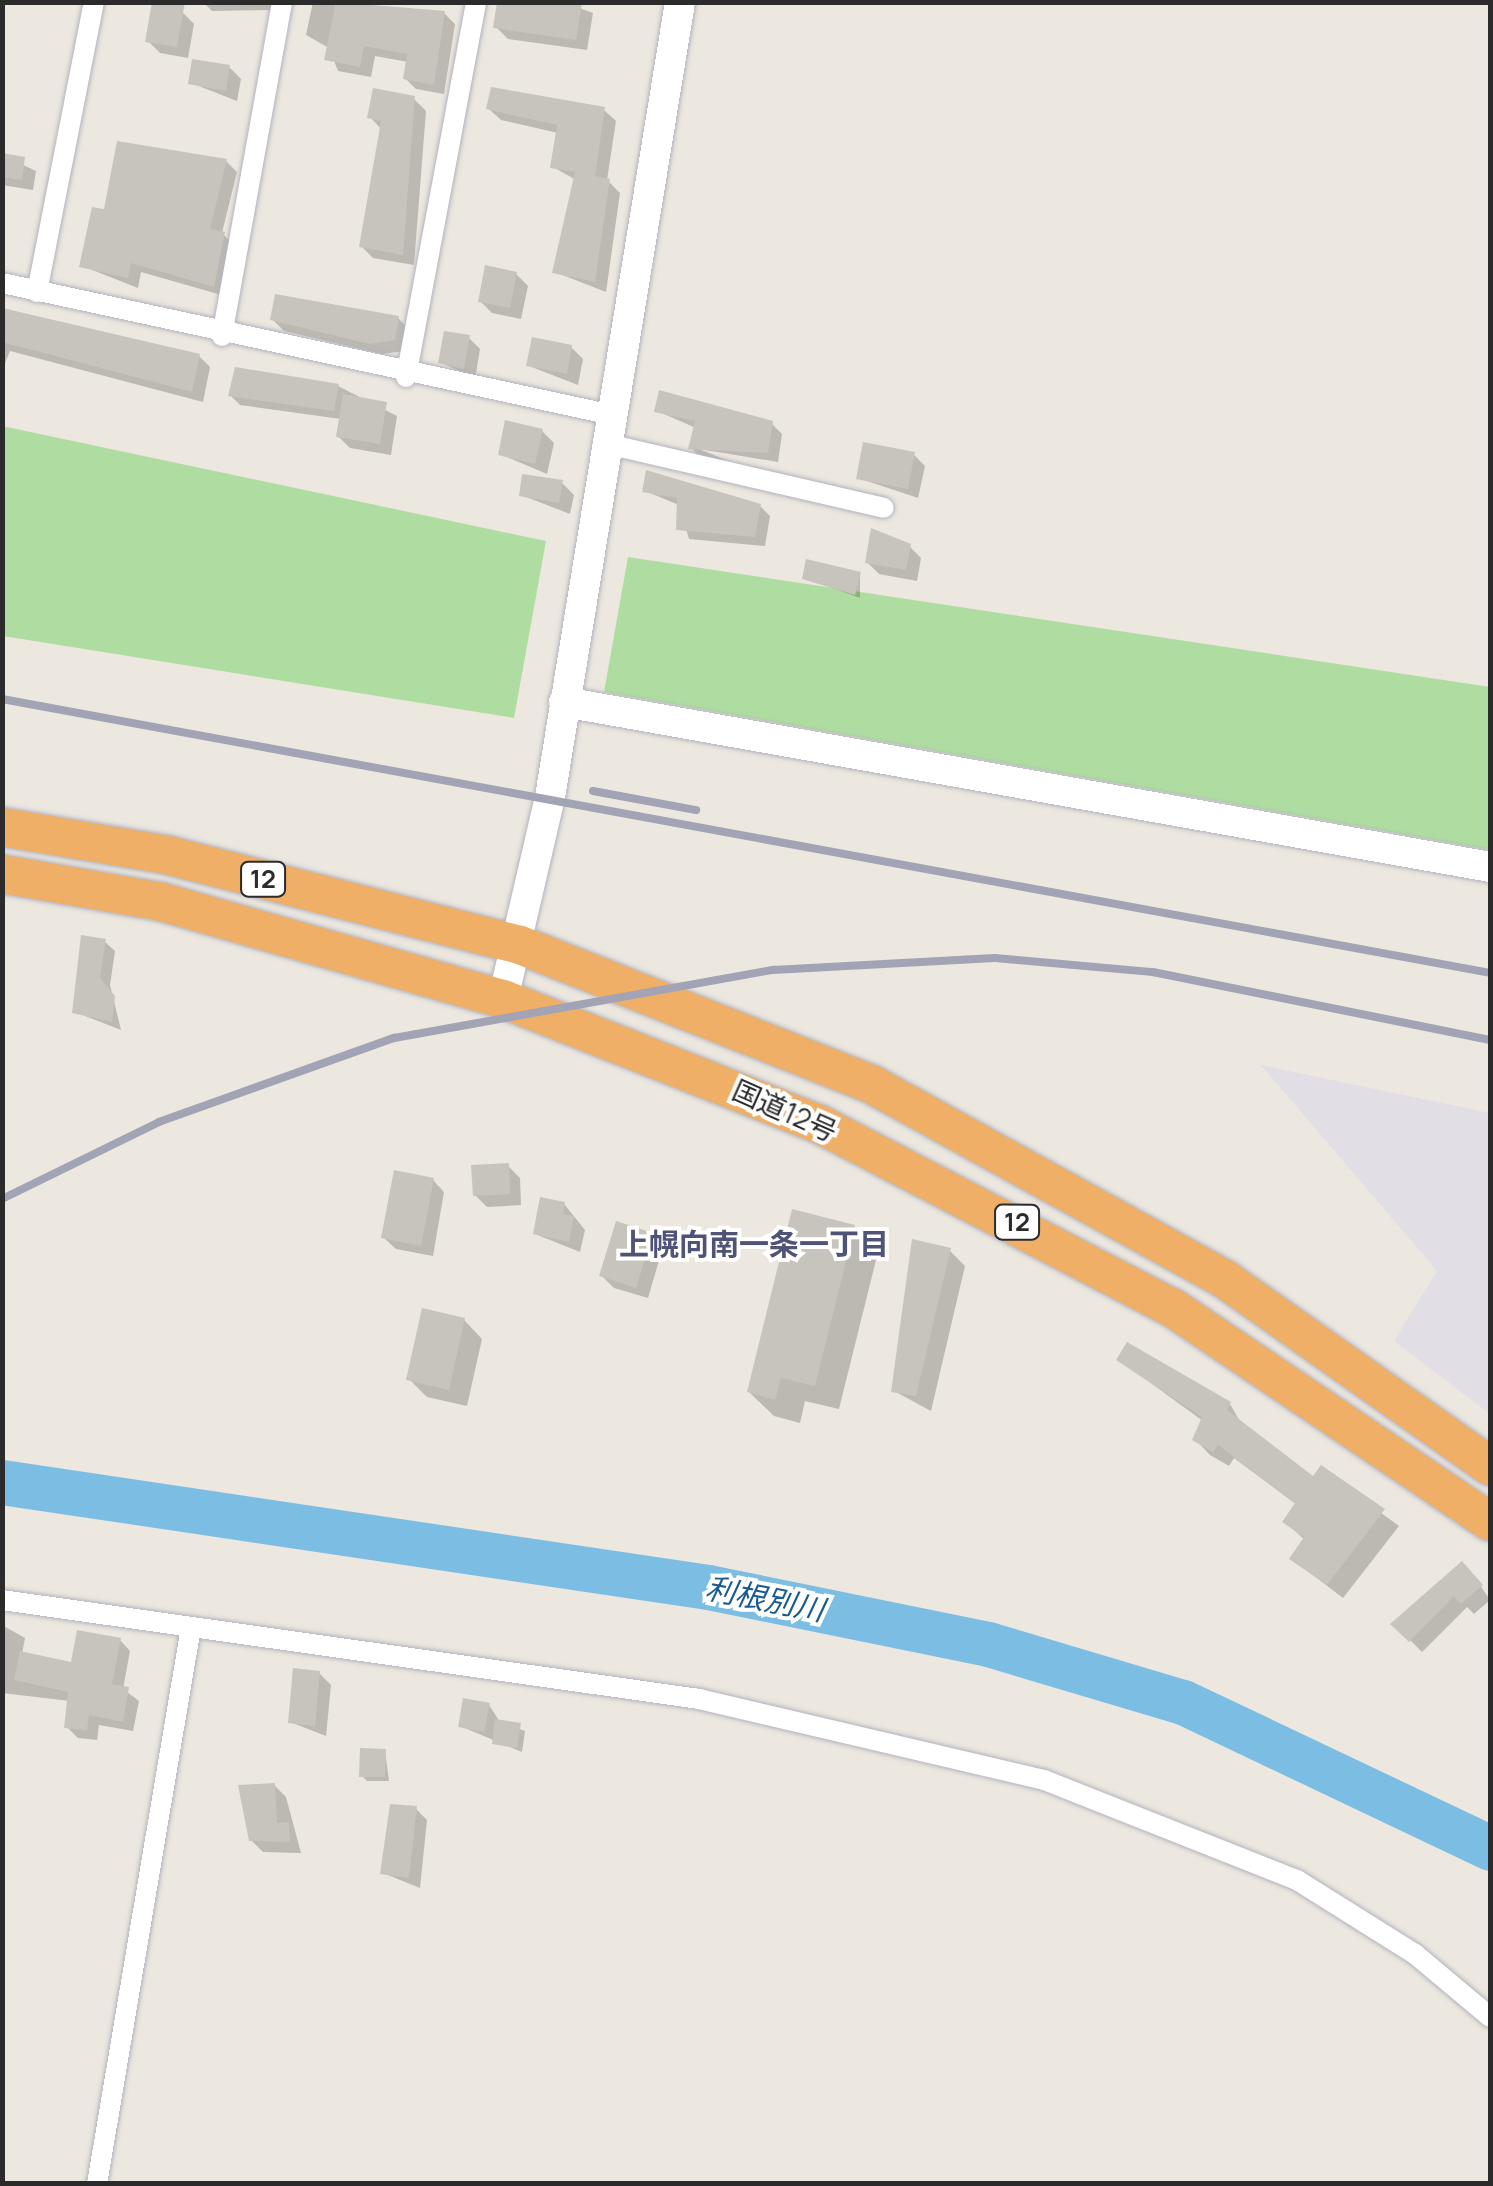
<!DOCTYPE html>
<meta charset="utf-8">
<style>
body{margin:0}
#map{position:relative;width:1493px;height:2186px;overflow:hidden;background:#ece7df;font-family:Manrope,"Noto Sans JP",sans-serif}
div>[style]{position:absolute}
.industrial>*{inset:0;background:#e1dfe5}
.green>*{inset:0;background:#afdda1}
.shadow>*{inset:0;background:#0003}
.river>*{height:45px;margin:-22.5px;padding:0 22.5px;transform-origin:22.5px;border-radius:22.5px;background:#7cbee3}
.building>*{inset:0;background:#c7c4be}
.roads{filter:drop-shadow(0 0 2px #b2b3bd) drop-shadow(0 0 2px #b2b3bd)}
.street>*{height:20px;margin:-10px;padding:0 10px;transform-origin:10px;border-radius:10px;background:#fff}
.secondary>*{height:30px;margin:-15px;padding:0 15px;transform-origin:15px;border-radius:15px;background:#fff}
.highway>*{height:38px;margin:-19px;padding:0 19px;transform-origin:19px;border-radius:19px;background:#efaf67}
.rail>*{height:8px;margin:-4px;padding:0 4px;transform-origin:4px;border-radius:4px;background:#a2a3b4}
span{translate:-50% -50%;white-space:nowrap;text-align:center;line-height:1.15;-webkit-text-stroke:8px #fff;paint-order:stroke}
.shield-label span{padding:2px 8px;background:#fff;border:2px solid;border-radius:8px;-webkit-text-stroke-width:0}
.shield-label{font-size:25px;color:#2b2b2b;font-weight:700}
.street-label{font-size:28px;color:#2b2b2b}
.neighbourhood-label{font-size:30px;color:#505378;font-weight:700}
.water-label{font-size:30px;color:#1b5c90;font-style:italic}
.frame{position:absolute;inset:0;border:5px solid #2b2b2b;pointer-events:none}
</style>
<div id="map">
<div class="industrial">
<i style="clip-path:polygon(1261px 1065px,1490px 1113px,1490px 1414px,1394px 1341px,1437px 1271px)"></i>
</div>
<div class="green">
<i style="clip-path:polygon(2px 426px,546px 541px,514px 718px,3px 636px)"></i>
<i style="clip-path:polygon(628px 557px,1490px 687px,1490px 850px,604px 692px)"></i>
</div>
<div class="shadow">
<i style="clip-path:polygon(203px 2px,278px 2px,278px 10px,212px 11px)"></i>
<i style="clip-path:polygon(313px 2px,444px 13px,455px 24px,444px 94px,416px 89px,405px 78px,408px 62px,375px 56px,371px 77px,338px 71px,329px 48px,306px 35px)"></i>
<i style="clip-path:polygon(563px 2px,593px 13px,587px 50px,508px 39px,496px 27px)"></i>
<i style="clip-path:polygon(183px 13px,194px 24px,188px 58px,160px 53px,148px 41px)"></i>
<i style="clip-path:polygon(229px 67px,241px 79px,237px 101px,191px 83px)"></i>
<i style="clip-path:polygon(414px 99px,426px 111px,414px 265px,373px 258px,361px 246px,382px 130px,370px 117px)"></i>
<i style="clip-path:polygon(489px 109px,604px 110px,616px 121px,607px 180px,620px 193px,606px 292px,555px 272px,576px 180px,553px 167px,558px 133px,501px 120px)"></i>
<i style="clip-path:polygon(2px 155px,36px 171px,33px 190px,2px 185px)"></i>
<i style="clip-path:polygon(226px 161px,237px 172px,222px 233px,234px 246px,225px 296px,141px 272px,138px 288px,82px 266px,106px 212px)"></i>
<i style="clip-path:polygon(516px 274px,528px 286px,521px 319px,492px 313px,480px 301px)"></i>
<i style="clip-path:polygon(2px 308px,199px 356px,210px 367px,203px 402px,10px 351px,2px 371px)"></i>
<i style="clip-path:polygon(398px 318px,409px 329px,406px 351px,382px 354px,284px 331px,273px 320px)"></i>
<i style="clip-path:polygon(468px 337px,480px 349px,475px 379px,440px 362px)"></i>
<i style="clip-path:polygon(571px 347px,583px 359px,578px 385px,529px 366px)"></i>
<i style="clip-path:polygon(338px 386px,397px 416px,391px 455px,350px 448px,338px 436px,341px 419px,240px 405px,230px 395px)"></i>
<i style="clip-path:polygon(657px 411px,772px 424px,782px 434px,778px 462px,699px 449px,726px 460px,701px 458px,691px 448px,696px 428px)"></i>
<i style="clip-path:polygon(542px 431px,554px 443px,547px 474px,500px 454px)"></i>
<i style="clip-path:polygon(914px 455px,925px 466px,918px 498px,858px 478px)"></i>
<i style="clip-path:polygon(648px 473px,760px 506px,770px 516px,765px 546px,689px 539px,679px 505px,645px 491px)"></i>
<i style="clip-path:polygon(562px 483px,574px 495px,570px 514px,521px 495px)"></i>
<i style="clip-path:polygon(909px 546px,921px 558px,917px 581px,879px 574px,867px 562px)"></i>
<i style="clip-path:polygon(860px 575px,860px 598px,805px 578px)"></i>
<i style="clip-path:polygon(104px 941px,115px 951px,110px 985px,121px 1030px,75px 1012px)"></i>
<i style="clip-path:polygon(508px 1166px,520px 1178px,521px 1205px,487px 1207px,475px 1195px)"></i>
<i style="clip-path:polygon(433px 1180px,444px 1192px,433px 1256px,396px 1249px,384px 1238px)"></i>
<i style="clip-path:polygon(564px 1204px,585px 1230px,580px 1252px,535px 1234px)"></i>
<i style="clip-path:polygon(854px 1228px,878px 1252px,839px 1409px,805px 1401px,800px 1423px,774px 1416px,749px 1392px)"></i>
<i style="clip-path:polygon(652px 1235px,663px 1247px,648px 1298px,614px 1288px,602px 1276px)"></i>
<i style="clip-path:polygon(914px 1242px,949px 1250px,965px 1266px,931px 1411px,894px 1391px)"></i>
<i style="clip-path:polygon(464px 1320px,482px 1339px,467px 1406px,427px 1397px,409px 1379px)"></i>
<i style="clip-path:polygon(1119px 1360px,1230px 1404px,1242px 1425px,1314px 1480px,1321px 1469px,1399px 1526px,1343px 1598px,1292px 1559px,1305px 1540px,1285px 1522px,1297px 1505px,1234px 1458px,1229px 1466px,1210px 1455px,1195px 1439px,1203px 1421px)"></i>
<i style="clip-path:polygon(1474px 1576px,1490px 1600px,1474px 1614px,1467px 1607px,1422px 1652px,1394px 1624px)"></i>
<i style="clip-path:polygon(2px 1625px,25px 1638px,22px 1654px,73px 1665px,120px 1640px,130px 1651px,123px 1689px,139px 1701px,133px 1731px,99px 1725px,97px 1740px,78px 1738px,67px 1727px,70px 1701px,2px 1693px)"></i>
<i style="clip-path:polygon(319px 1673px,331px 1685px,326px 1736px,290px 1722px)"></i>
<i style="clip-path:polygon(489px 1705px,500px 1722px,525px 1731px,522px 1752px,460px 1726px)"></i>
<i style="clip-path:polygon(385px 1751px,389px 1781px,367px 1781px,362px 1776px)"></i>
<i style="clip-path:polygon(274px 1785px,286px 1797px,301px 1853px,263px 1852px,251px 1840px)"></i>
<i style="clip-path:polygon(416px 1809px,427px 1820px,420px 1888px,383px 1873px)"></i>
</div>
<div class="river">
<i style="left:2px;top:1482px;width:714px;rotate:8.46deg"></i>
<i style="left:708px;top:1587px;width:286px;rotate:11.5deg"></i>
<i style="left:988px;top:1644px;width:203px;rotate:16.6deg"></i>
<i style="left:1183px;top:1702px;width:340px;rotate:25.4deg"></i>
</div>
<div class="building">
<i style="clip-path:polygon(152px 2px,185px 2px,177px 47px,145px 42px)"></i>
<i style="clip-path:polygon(336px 2px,445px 11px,434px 85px,403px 79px,407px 54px,364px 46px,360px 67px,324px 60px)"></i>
<i style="clip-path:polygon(497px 2px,582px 2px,576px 40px,493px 28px)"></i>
<i style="clip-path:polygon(192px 59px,230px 65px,226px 91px,188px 84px)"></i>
<i style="clip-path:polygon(491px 87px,605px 107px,595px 176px,610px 179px,595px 282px,552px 273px,575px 172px,550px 168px,557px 125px,486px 109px)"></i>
<i style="clip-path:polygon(373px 88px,415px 96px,403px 255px,359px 247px,381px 121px,367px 118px)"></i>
<i style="clip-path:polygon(117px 141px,227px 159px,210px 229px,225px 232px,214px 287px,131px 263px,128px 278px,79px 267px,92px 207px,104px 209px)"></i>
<i style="clip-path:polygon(2px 153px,25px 157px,22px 180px,2px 177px)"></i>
<i style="clip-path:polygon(485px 265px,517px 272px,510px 308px,478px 302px)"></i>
<i style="clip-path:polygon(275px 294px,399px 316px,395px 340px,370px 344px,270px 320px)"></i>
<i style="clip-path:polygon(2px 308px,200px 354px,192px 392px,2px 342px)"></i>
<i style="clip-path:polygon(444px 331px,470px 335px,464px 369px,438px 363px)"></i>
<i style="clip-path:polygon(532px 337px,572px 345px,567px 374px,526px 366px)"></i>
<i style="clip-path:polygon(235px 367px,339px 384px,334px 411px,228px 396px)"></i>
<i style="clip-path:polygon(659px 390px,773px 421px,768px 453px,688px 449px,695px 421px,654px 412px)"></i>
<i style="clip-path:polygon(343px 394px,387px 402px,380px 444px,336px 437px)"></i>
<i style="clip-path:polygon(505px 420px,543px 429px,535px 464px,498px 455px)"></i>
<i style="clip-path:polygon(863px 442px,915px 452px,908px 489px,856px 479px)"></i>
<i style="clip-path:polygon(646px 470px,761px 504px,755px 537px,676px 530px,677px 498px,642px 492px)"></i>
<i style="clip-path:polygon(522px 474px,563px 480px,559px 503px,519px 496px)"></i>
<i style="clip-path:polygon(871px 528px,911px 544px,906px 570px,865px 563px)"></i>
<i style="clip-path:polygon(806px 559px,861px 572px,855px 595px,802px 579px)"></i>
<i style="clip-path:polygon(81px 935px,106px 939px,100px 978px,115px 996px,112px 1022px,72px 1013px)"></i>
<i style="clip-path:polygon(509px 1163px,510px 1194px,473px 1196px,471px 1165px)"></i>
<i style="clip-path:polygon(394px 1170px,434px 1178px,421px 1246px,381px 1238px)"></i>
<i style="clip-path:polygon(540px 1197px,565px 1202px,563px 1214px,574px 1216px,569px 1242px,533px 1234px)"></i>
<i style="clip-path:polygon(792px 1209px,855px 1225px,815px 1386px,781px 1378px,775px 1400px,747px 1392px)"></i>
<i style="clip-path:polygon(616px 1221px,653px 1233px,636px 1288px,599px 1276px)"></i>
<i style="clip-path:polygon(912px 1239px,951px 1248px,916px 1396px,891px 1392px)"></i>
<i style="clip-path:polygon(422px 1308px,465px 1318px,449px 1390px,406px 1380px)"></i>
<i style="clip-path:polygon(1127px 1342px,1231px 1402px,1227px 1410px,1313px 1476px,1321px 1465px,1385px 1509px,1327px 1585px,1289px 1559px,1304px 1537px,1282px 1522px,1295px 1503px,1218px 1445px,1213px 1452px,1192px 1440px,1202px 1417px,1116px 1360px)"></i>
<i style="clip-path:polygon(1462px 1561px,1483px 1585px,1461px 1604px,1454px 1596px,1409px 1642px,1390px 1624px)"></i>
<i style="clip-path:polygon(77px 1630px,121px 1638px,112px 1684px,129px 1687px,123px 1722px,89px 1715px,87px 1730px,64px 1728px,68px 1692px,14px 1680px,20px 1651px,71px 1662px)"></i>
<i style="clip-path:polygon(293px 1668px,320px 1671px,315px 1726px,288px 1723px)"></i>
<i style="clip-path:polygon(463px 1698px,490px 1703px,484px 1732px,458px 1727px)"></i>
<i style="clip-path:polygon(495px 1719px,521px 1723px,517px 1748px,492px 1744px)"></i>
<i style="clip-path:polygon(360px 1748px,386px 1749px,385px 1777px,359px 1777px)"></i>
<i style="clip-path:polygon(275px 1783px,277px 1823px,289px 1822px,290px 1842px,249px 1841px,238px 1785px)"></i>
<i style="clip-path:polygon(390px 1804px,417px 1806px,409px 1878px,380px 1874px)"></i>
</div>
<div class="roads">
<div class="street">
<i style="left:2px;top:283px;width:620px;rotate:12.2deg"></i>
<i style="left:37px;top:292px;width:296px;rotate:-78.9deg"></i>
<i style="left:222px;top:336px;width:339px;rotate:-79.8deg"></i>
<i style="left:406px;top:377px;width:381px;rotate:-79.4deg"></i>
<i style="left:603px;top:443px;width:288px;rotate:13deg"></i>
<i style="left:2px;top:1600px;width:704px;rotate:8.08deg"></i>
<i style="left:699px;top:1699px;width:354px;rotate:13.2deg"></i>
<i style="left:1044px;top:1780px;width:272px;rotate:21.6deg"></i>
<i style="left:1297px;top:1880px;width:139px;rotate:32.1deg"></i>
<i style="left:1415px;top:1954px;width:98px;rotate:40deg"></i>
<i style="left:97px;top:2184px;width:565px;rotate:-80.42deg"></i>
</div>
<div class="secondary">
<i style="left:564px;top:702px;width:941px;rotate:10.1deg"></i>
<i style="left:503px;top:999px;width:207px;rotate:-76.9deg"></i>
<i style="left:550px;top:797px;width:806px;rotate:-80.71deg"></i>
</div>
<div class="highway">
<i style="left:2px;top:827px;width:167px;rotate:9.6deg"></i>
<i style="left:167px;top:855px;width:364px;rotate:14.3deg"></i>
<i style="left:520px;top:945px;width:380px;rotate:21.6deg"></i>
<i style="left:873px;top:1085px;width:403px;rotate:28.9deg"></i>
<i style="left:1226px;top:1280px;width:323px;rotate:35.2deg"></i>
<i style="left:2px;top:874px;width:162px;rotate:9.9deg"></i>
<i style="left:162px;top:902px;width:355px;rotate:15.9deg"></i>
<i style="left:503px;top:999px;width:340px;rotate:21.6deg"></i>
<i style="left:819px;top:1124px;width:399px;rotate:27.5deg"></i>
<i style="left:1173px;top:1308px;width:382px;rotate:34deg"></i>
</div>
</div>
<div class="rail">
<i style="left:2px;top:699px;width:1513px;rotate:10.43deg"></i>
<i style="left:593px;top:791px;width:105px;rotate:10.5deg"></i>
<i style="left:2px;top:1199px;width:175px;rotate:-26.1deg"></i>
<i style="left:159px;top:1122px;width:250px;rotate:-19.7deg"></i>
<i style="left:394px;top:1038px;width:385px;rotate:-10.2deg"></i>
<i style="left:773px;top:970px;width:222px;rotate:-3.1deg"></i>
<i style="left:995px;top:958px;width:159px;rotate:5.1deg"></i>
<i style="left:1153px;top:972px;width:344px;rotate:11.4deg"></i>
</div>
<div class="shield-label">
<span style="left:263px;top:879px">12</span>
<span style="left:1017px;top:1222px">12</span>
</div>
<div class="street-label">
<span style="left:785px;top:1110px;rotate:24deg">国道12号</span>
</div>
<div class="neighbourhood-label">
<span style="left:754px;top:1244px">上幌向南一条一丁目</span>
</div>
<div class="water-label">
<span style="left:765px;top:1599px;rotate:11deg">利根別川</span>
</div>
<div class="frame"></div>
</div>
